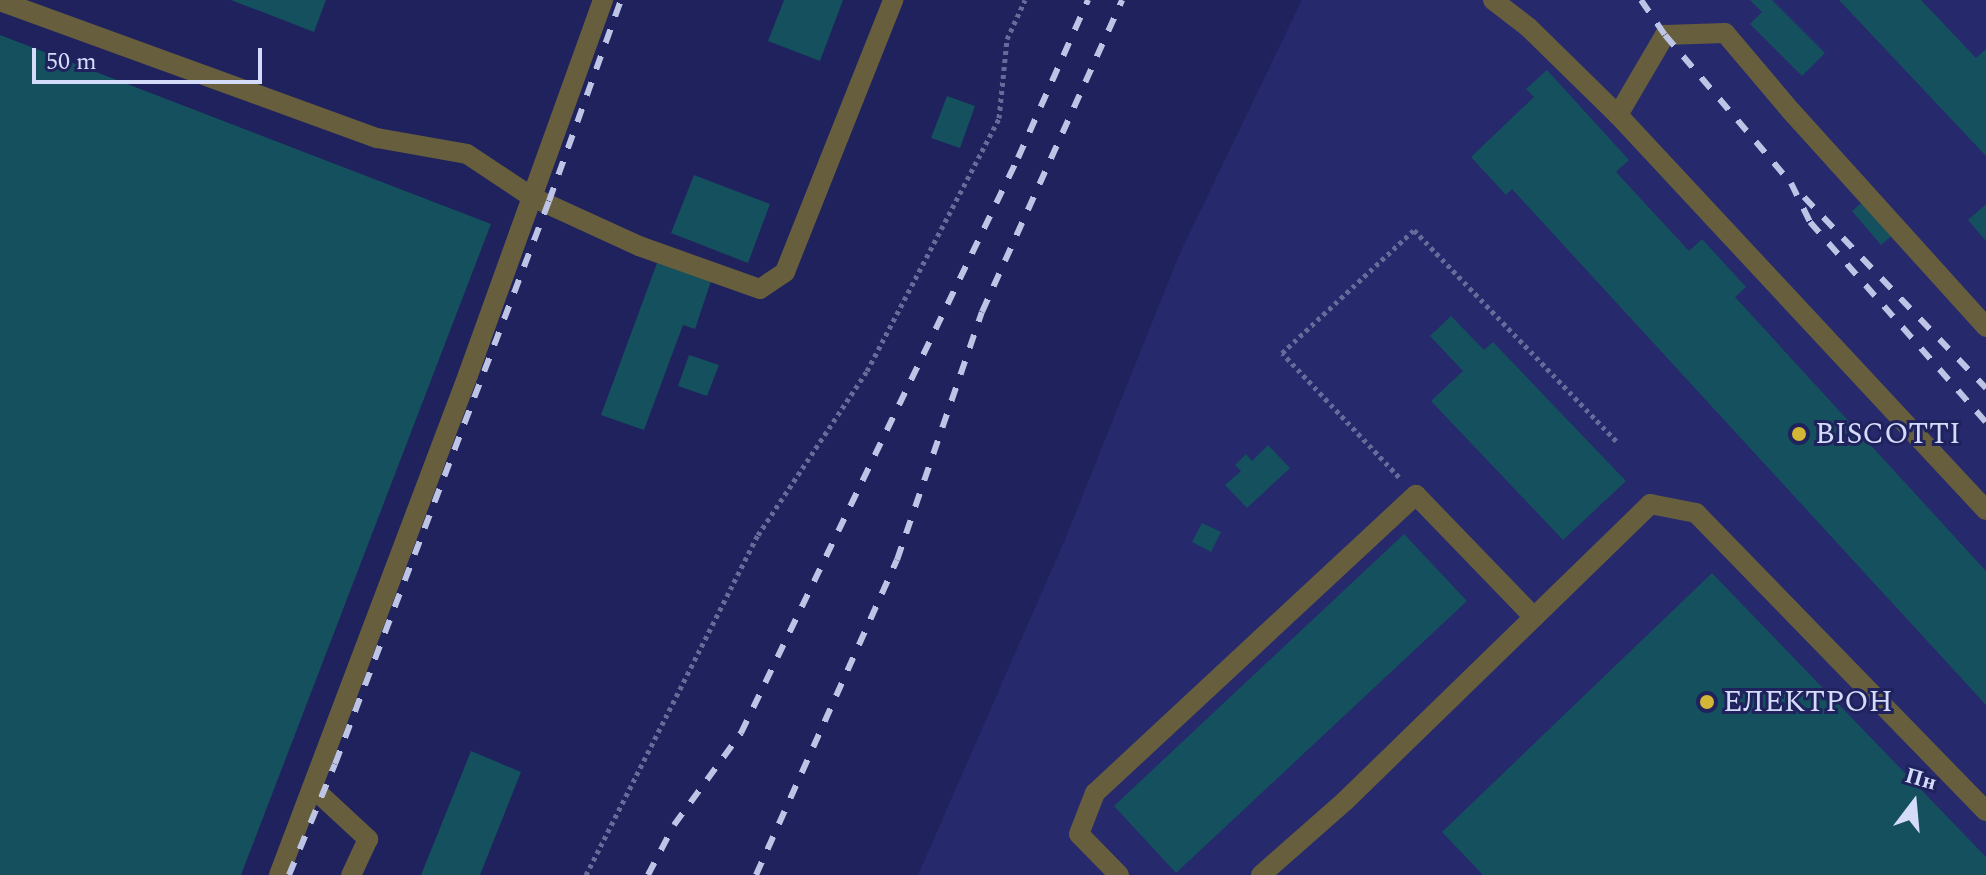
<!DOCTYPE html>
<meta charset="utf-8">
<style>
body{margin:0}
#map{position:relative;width:1986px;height:875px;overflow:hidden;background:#1f225d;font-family:Spectral,serif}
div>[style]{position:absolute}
.built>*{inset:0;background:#26296c}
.building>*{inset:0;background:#14505d}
.path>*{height:5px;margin-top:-2.5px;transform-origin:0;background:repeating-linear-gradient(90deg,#666b9a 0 4px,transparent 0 8px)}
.minor>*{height:20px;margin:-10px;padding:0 10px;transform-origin:10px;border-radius:10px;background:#675e3d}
.rail>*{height:6px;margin-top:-3px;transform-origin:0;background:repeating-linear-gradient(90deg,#bec4e6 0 14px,transparent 0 28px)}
.dots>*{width:22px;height:22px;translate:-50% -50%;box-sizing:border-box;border:4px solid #1f225d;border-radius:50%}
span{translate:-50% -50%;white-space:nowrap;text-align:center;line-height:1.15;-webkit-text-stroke:6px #1f225d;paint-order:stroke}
.poi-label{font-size:30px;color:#d5dcfa}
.left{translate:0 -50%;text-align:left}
.north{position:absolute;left:1874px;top:763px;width:80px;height:80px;-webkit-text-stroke:6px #1f225d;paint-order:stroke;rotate:16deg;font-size:22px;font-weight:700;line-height:32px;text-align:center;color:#d5dcfa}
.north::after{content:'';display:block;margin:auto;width:28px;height:36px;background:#d5dcfa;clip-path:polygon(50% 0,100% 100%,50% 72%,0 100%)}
.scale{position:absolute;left:32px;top:48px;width:230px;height:36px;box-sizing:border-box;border:4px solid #d5dcfa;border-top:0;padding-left:10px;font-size:24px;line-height:28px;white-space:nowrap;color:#d5dcfa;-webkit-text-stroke:6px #1f225d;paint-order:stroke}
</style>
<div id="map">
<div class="built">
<i style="clip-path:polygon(1302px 0,1986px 0,1986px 875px,918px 875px,1066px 537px,1180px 253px)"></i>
</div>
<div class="building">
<i style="clip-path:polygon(231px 0,326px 0,314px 32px)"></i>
<i style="clip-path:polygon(784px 0,843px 0,820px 61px,768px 41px)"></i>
<i style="clip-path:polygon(1750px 0,1772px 0,1825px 53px,1802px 76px,1750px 24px,1762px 12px)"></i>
<i style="clip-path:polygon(1839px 0,1921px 0,1976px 58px,1986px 49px,1986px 156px)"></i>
<i style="clip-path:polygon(0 35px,491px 224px,241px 875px,0 875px)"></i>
<i style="clip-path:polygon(1547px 70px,1629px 160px,1616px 172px,1689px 251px,1702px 239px,1746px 287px,1735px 297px,1986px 571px,1986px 705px,1512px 189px,1506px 195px,1471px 157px,1534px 97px,1526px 89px)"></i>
<i style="clip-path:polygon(947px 96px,975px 106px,960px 148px,931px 138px)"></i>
<i style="clip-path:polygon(694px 175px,770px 204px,748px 263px,671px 233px)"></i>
<i style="clip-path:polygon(1865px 200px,1894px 234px,1881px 245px,1852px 211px)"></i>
<i style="clip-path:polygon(1986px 204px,1986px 241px,1968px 220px)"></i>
<i style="clip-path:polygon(657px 263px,711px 281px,695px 329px,683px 325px,644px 430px,601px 415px)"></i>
<i style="clip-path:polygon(1451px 316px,1484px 350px,1493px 342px,1626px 481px,1563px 540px,1431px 401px,1463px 371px,1430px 336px)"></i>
<i style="clip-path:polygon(689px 355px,719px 365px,707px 396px,678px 386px)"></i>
<i style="clip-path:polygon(1268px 445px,1290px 468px,1247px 508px,1225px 485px,1241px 471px,1235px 465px,1246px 454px,1252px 461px)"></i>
<i style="clip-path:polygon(1202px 523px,1221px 532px,1211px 552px,1192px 542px)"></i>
<i style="clip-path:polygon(1404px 534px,1467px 601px,1176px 873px,1114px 806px)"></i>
<i style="clip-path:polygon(1712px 573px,1986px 857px,1986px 875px,1483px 875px,1442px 832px)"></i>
<i style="clip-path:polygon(471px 751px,521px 772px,480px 875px,421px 875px)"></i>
</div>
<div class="path">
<i style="left:1399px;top:477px;width:170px;rotate:-133.3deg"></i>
<i style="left:1282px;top:353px;width:180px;rotate:-43deg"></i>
<i style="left:1414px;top:230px;width:295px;rotate:46.2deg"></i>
<i style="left:586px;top:875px;width:381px;rotate:-63.2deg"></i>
<i style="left:758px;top:535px;width:197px;rotate:-56.4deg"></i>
<i style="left:867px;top:371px;width:285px;rotate:-62.4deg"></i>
<i style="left:999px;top:118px;width:79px;rotate:-84.2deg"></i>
<i style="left:1007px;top:39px;width:43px;rotate:-65.2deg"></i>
</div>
<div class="minor">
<i style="left:1493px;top:0;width:44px;rotate:37.6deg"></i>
<i style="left:1528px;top:27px;width:126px;rotate:44.4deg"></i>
<i style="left:1618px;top:115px;width:540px;rotate:47.03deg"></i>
<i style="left:0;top:1px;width:401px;rotate:20deg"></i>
<i style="left:377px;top:138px;width:91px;rotate:10.1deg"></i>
<i style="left:467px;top:154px;width:78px;rotate:33.5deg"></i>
<i style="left:532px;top:197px;width:118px;rotate:24.6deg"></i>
<i style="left:639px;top:246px;width:128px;rotate:19.6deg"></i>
<i style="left:760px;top:289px;width:30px;rotate:-34deg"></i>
<i style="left:785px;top:272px;width:293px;rotate:-68.3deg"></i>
<i style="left:1618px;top:115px;width:93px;rotate:-59.6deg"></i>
<i style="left:1665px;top:35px;width:60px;rotate:-1.9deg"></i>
<i style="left:1725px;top:33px;width:102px;rotate:49.8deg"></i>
<i style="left:1791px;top:111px;width:291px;rotate:47.9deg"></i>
<i style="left:314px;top:789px;width:74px;rotate:42.8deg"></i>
<i style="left:368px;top:839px;width:40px;rotate:115deg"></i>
<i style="left:279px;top:875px;width:535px;rotate:-69.29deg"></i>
<i style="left:468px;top:375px;width:399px;rotate:-70.2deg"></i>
<i style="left:1119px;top:875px;width:57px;rotate:-134.3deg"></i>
<i style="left:1079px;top:834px;width:44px;rotate:-68.7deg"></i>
<i style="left:1095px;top:793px;width:438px;rotate:-42.9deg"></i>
<i style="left:1416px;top:495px;width:170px;rotate:46deg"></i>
<i style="left:1261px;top:875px;width:112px;rotate:-41.4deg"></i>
<i style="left:1345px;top:801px;width:426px;rotate:-44.2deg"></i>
<i style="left:1650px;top:504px;width:47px;rotate:11.1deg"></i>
<i style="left:1696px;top:513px;width:416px;rotate:45.8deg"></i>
</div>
<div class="rail">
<i style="left:1641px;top:0;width:42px;rotate:55.6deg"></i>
<i style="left:1665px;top:35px;width:194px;rotate:49.6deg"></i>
<i style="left:1791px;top:183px;width:43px;rotate:64deg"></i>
<i style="left:1810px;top:222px;width:266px;rotate:48.7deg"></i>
<i style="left:1804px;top:197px;width:264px;rotate:46.4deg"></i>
<i style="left:289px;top:875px;width:120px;rotate:-67.5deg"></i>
<i style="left:335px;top:764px;width:602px;rotate:-69.19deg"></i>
<i style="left:549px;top:201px;width:214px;rotate:-70.3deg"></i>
<i style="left:648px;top:875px;width:56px;rotate:-62.5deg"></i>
<i style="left:674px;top:825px;width:114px;rotate:-53.9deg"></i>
<i style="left:741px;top:733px;width:638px;rotate:-64.28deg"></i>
<i style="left:1018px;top:158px;width:173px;rotate:-66.1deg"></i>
<i style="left:756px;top:875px;width:345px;rotate:-65.9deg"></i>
<i style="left:897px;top:560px;width:262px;rotate:-71.1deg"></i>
<i style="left:982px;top:312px;width:342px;rotate:-65.8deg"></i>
</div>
<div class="dots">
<i style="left:1799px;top:434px;background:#d3b635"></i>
<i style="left:1707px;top:702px;background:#d3b635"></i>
</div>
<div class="poi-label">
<span class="left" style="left:1815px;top:434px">BISCOTTI</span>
<span class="left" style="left:1723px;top:702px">ЕЛЕКТРОН</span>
</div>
<div class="north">Пн</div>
<div class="scale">50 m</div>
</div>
